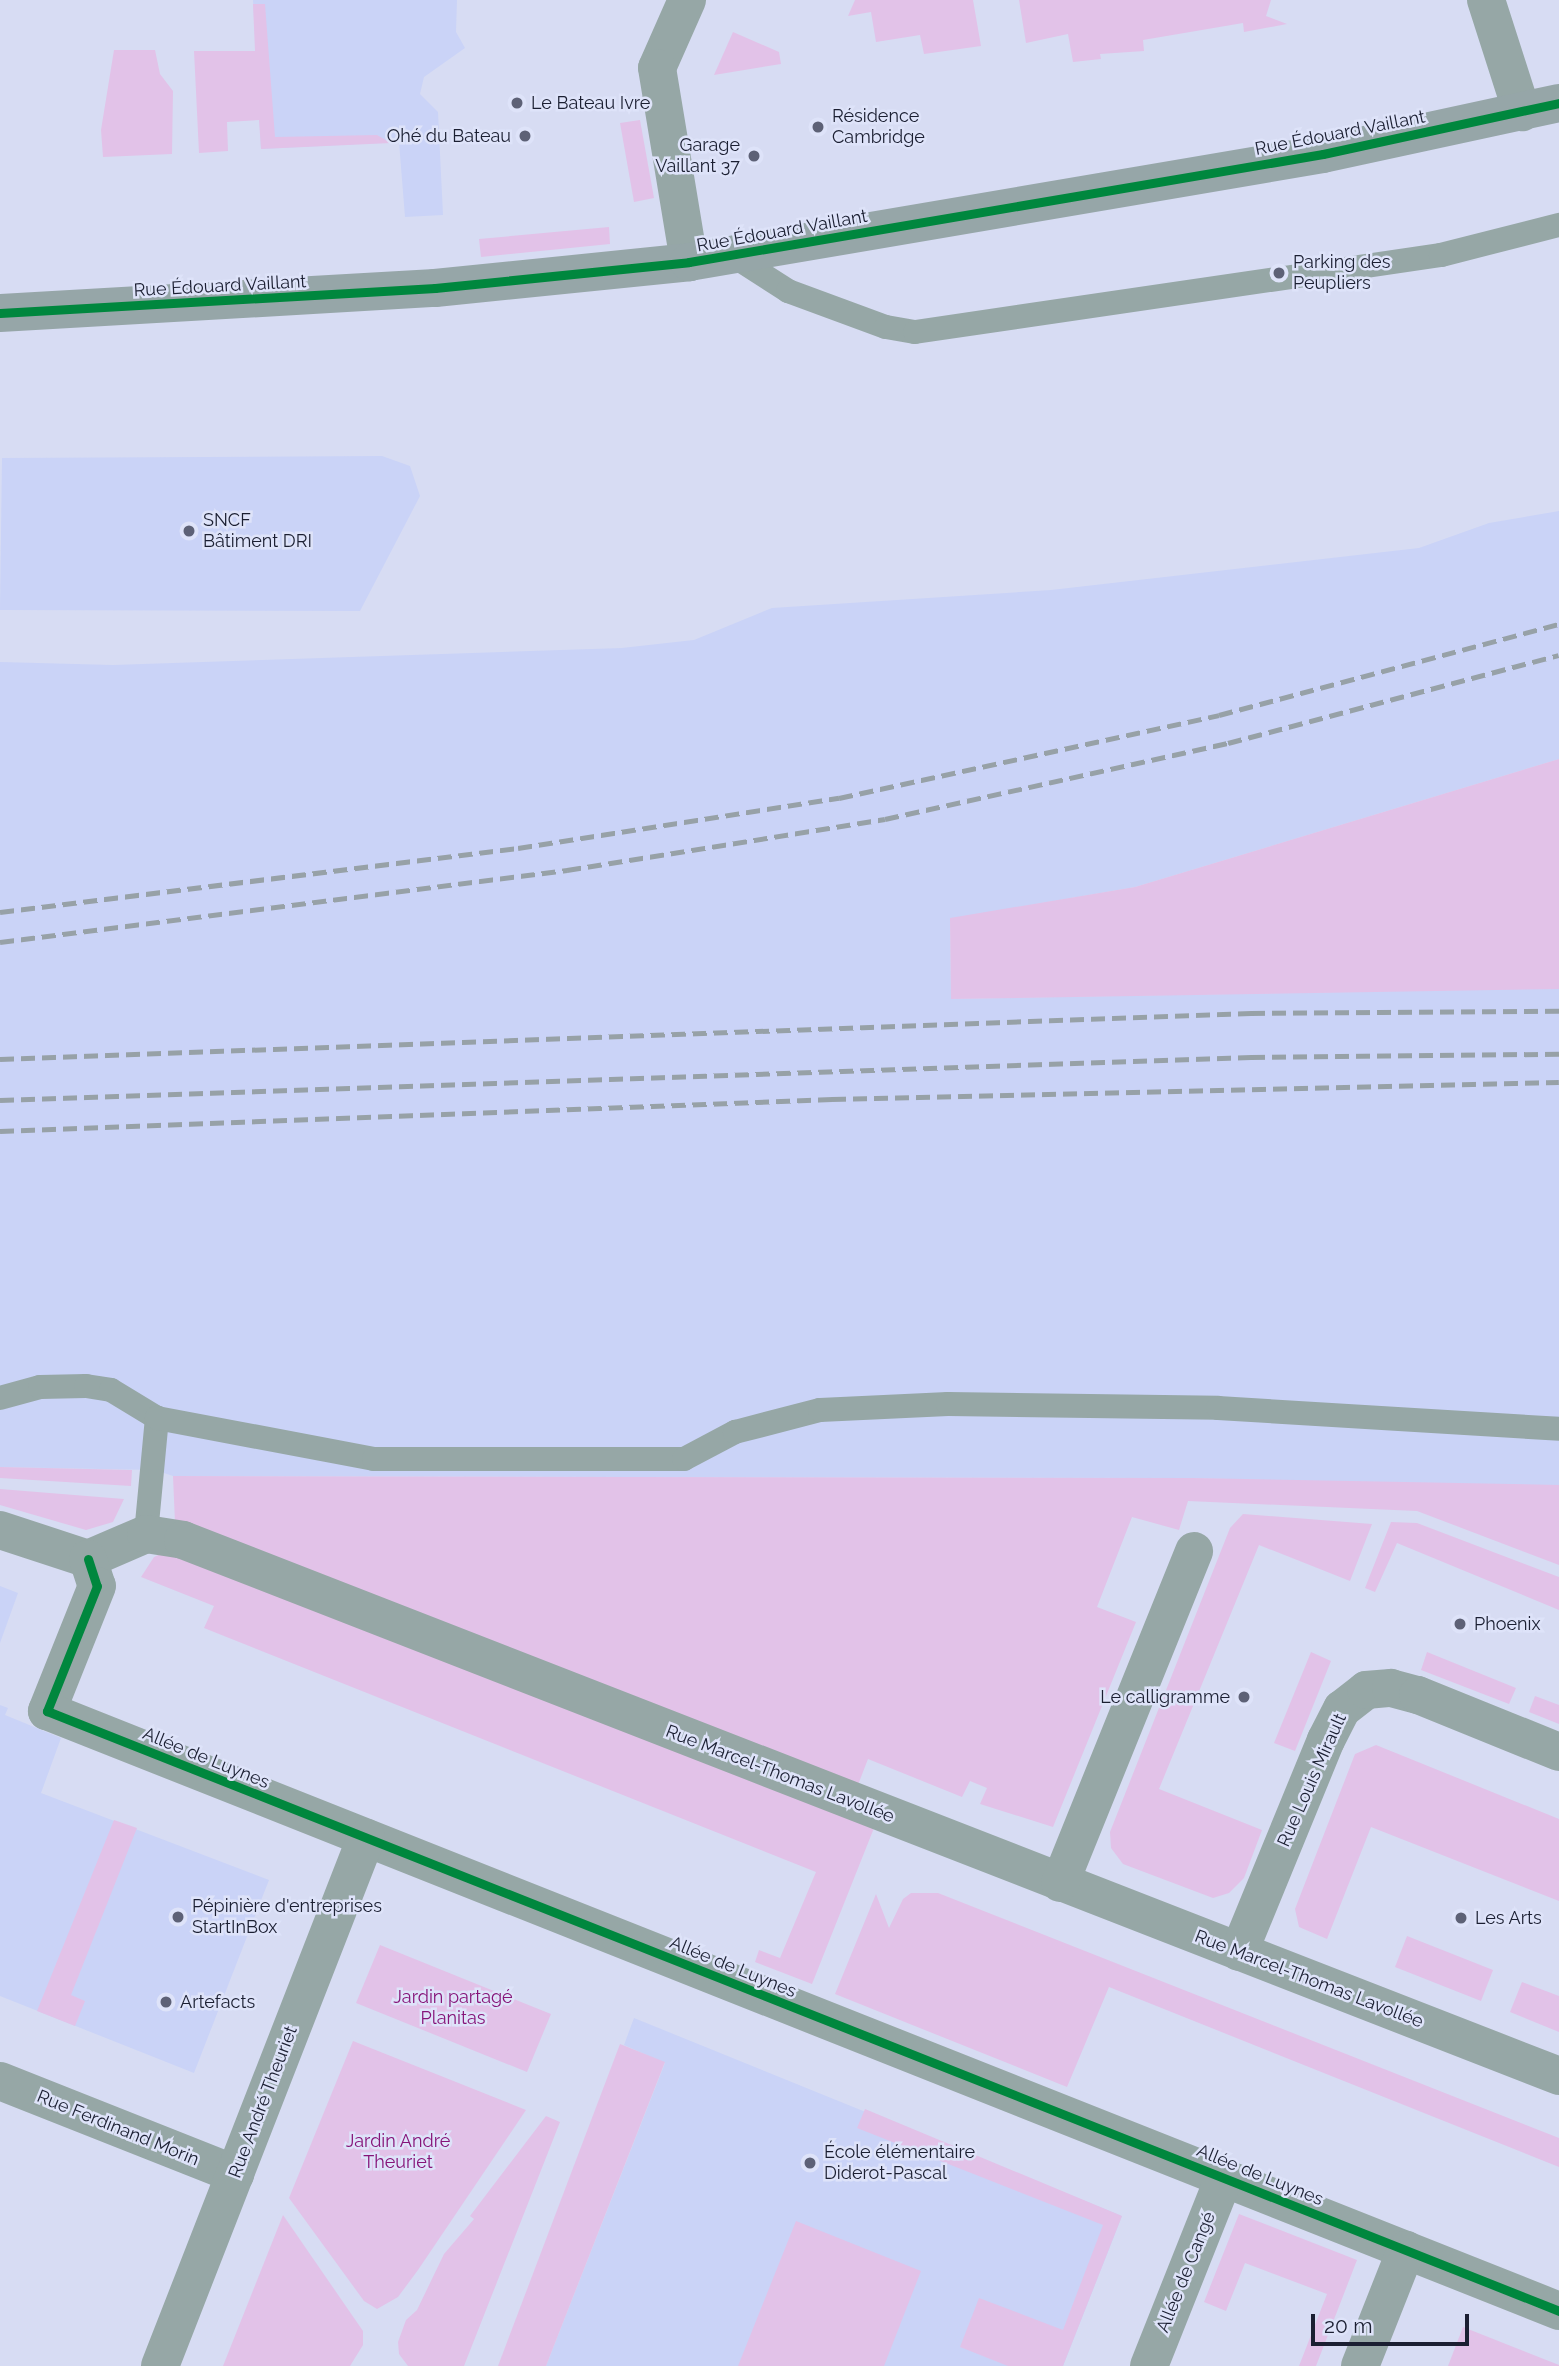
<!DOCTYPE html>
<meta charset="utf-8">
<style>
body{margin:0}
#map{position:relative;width:1559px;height:2366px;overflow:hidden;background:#d7dcf3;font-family:Raleway,sans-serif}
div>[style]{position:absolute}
.built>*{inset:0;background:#cad3f7}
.green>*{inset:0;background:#e2c2e8}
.service>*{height:24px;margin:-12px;padding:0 12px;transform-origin:12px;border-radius:12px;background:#96a7a6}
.minor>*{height:38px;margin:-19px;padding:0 19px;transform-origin:19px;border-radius:19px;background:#96a7a6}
.secondary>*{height:38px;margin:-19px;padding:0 19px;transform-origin:19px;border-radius:19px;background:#96a6a8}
.rail>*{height:5px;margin-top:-2.5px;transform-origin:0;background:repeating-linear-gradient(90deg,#97a1a7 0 14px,transparent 0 21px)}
.cycleway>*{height:9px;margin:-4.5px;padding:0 4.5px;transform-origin:4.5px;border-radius:4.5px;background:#00873e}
.dots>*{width:19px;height:19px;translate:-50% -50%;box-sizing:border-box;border:4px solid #dee3f9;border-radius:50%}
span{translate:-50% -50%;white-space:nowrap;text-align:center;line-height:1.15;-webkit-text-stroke:5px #dee3f9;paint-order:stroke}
.poi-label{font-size:18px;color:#1b1f32}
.left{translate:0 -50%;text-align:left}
.right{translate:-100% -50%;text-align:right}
.street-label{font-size:18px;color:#1b1f32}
.park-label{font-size:18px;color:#861479}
.scale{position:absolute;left:1311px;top:2314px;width:158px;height:32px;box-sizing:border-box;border:4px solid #1b1f32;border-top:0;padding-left:9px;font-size:21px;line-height:24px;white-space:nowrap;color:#1b1f32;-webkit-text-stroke:5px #dee3f9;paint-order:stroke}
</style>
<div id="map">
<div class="built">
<i style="clip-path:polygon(253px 0,457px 0,456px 32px,465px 48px,424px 77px,420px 94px,438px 112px,443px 215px,405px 217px,399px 142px,261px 149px)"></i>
<i style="clip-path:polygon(382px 456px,410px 466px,420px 496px,360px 611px,0 610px,2px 458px)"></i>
<i style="clip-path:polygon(1559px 511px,1559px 759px,1135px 887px,950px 919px,951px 999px,1559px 988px,1559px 1488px,1193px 1478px,173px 1476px,155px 1470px,0 1467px,0 662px,113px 665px,622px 648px,694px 640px,772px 608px,1051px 590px,1419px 548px,1489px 523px)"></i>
<i style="clip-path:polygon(0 1586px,18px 1593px,0 1643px)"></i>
<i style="clip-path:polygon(0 1705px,8px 1708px,5px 1715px,61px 1738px,41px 1793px,269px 1880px,194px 2073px,0 1996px)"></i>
<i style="clip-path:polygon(634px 2018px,1122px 2216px,1063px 2366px,546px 2366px,665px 2063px,624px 2045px)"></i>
</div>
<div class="green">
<i style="clip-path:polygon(855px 0,973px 0,981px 46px,924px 54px,920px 35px,876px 42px,871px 12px,848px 16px)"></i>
<i style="clip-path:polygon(1019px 0,1271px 0,1266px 16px,1287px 24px,1244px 32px,1243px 23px,1143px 40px,1144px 51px,1100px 54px,1101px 59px,1073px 62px,1068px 34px,1026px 43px)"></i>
<i style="clip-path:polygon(253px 4px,265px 4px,275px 137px,377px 135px,391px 143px,261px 149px,259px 120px,227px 122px,228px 151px,199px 153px,194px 51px,255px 51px)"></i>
<i style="clip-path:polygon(733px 32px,779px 52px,781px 64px,714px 75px)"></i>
<i style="clip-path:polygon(114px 50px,155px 50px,160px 74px,173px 91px,172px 154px,103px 157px,101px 130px)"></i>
<i style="clip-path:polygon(640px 120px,654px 198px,634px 202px,620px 123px)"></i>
<i style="clip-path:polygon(609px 227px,610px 244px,481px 257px,479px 239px)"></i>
<i style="clip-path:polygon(1559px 759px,1559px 989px,951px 999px,950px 918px,1135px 887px)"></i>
<i style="clip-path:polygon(0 1467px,132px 1470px,131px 1486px,0 1478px)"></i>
<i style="clip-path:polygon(173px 1476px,1193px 1478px,1559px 1485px,1559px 1565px,1417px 1511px,1188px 1501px,1179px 1530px,1132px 1517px,1097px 1607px,1136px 1622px,1053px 1827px,980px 1804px,987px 1788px,970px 1781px,962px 1797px,868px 1759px,856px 1790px,175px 1523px)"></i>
<i style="clip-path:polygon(0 1489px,124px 1499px,113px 1522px,86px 1530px,0 1505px)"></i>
<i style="clip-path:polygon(1243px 1514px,1372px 1524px,1350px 1581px,1259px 1545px,1159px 1789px,1262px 1830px,1244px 1878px,1229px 1893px,1213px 1898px,1123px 1864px,1111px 1848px,1110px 1832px,1230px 1528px)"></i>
<i style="clip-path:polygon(1391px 1522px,1417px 1523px,1559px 1577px,1559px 1610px,1397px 1543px,1375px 1592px,1365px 1588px)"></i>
<i style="clip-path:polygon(165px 1552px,874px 1828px,812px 1984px,755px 1962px,759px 1950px,780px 1958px,816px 1872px,204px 1628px,214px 1606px,141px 1577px,154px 1557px)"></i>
<i style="clip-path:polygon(1311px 1652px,1331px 1661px,1295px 1751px,1274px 1743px)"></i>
<i style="clip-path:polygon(1427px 1652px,1516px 1688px,1509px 1704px,1421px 1670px)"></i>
<i style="clip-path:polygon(1535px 1696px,1559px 1705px,1559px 1724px,1529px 1712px)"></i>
<i style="clip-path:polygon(1376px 1745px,1559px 1819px,1559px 1901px,1371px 1827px,1327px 1939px,1299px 1927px,1295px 1909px,1355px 1754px)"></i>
<i style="clip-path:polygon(114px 1820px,137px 1828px,71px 1995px,85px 2001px,75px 2026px,37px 2011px)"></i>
<i style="clip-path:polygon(911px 1893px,938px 1893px,1559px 2138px,1559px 2167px,1109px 1987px,1067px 2087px,835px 1994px,876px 1894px,889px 1928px,903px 1899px)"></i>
<i style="clip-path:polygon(1407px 1936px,1493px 1970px,1481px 2001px,1395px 1967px)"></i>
<i style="clip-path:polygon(380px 1945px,551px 2014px,527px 2072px,356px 2003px)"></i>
<i style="clip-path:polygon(1522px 1982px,1559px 1996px,1559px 2032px,1510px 2012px)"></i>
<i style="clip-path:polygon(353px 2041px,526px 2110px,418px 2270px,398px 2297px,377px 2309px,364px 2301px,289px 2198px)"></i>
<i style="clip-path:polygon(620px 2044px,665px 2062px,546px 2366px,498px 2366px)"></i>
<i style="clip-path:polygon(865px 2109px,1122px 2216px,1063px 2366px,1008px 2366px,960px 2347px,979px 2298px,1063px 2330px,1103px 2225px,857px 2128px)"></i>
<i style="clip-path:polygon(546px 2116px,560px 2122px,464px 2366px,408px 2366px,399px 2354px,398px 2342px,406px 2320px,417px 2310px,444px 2254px,474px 2219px,470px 2216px)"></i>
<i style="clip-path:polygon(1239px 2214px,1357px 2260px,1316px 2366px,1299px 2366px,1327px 2294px,1245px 2263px,1226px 2311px,1204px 2302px)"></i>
<i style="clip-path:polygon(283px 2215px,363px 2331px,363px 2345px,350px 2366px,223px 2366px)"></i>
<i style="clip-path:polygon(796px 2221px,921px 2271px,884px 2366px,738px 2366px)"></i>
<i style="clip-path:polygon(1463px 2327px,1559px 2365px,1559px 2366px,1448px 2366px)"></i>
</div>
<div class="service">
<i style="left:732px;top:255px;width:67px;rotate:32.7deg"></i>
<i style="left:788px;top:291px;width:104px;rotate:20.2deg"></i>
<i style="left:886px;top:327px;width:29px;rotate:10deg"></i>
<i style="left:915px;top:332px;width:532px;rotate:-8.33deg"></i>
<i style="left:1441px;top:255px;width:122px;rotate:-14.3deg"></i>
<i style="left:0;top:1398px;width:41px;rotate:-15.4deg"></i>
<i style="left:40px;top:1387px;width:46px;rotate:-1.2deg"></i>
<i style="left:86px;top:1386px;width:25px;rotate:9deg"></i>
<i style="left:111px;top:1390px;width:54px;rotate:31.3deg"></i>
<i style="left:146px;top:1534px;width:117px;rotate:-84.6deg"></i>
<i style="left:157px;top:1418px;width:221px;rotate:10.7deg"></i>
<i style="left:374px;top:1459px;width:310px"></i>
<i style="left:684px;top:1459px;width:58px;rotate:-27.9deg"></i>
<i style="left:735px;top:1432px;width:88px;rotate:-14.5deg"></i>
<i style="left:820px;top:1410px;width:128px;rotate:-2.7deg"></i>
<i style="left:948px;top:1404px;width:270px;rotate:0.8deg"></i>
<i style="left:1218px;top:1408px;width:342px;rotate:3.5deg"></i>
</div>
<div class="minor">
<i style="left:687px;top:0;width:74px;rotate:113.8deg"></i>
<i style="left:657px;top:68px;width:197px;rotate:80.6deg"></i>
<i style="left:1486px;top:0;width:118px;rotate:72.2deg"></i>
<i style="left:0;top:1530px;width:93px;rotate:18.2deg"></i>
<i style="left:88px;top:1559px;width:63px;rotate:-23.3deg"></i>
<i style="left:146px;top:1534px;width:37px;rotate:9deg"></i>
<i style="left:183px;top:1540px;width:1477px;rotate:21.28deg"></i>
<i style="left:88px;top:1559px;width:28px;rotate:72deg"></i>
<i style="left:97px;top:1586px;width:135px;rotate:111.8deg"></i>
<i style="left:47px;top:1711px;width:1627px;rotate:21.64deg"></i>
<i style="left:1060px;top:1883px;width:358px;rotate:-68deg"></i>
<i style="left:1239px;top:1952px;width:229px;rotate:-67.7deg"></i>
<i style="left:1326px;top:1740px;width:35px;rotate:-63deg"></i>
<i style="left:1342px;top:1709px;width:31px;rotate:-38deg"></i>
<i style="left:1366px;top:1690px;width:25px;rotate:-5deg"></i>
<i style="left:1391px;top:1688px;width:28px;rotate:15deg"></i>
<i style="left:1418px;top:1695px;width:152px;rotate:22deg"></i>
<i style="left:0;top:2081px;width:253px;rotate:21.6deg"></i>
<i style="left:160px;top:2366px;width:567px;rotate:-68.69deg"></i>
<i style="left:1149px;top:2366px;width:202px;rotate:-68.3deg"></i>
<i style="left:1360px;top:2366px;width:125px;rotate:-68.4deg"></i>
</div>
<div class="secondary">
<i style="left:0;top:313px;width:436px;rotate:-3.3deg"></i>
<i style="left:435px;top:288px;width:255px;rotate:-5.8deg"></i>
<i style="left:689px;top:262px;width:643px;rotate:-9.67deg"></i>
<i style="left:1323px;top:154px;width:241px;rotate:-12.2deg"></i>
</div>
<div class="rail">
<i style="left:0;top:912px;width:522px;rotate:-7.04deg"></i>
<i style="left:518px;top:848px;width:325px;rotate:-8.9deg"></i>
<i style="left:839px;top:798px;width:389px;rotate:-12.3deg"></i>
<i style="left:1219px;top:715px;width:352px;rotate:-15deg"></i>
<i style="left:0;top:942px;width:572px;rotate:-7.24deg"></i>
<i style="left:567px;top:870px;width:322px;rotate:-9.1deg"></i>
<i style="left:885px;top:819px;width:351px;rotate:-12.5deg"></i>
<i style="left:1228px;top:743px;width:342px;rotate:-14.9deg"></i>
<i style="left:0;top:1059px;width:1252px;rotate:-2.11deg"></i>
<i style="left:1251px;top:1013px;width:308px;rotate:-0.4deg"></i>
<i style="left:0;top:1100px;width:1252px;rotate:-1.97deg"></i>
<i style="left:1251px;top:1057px;width:308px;rotate:-0.6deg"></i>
<i style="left:0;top:1131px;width:833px;rotate:-2.2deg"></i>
<i style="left:832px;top:1099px;width:727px;rotate:-1.34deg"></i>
</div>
<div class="cycleway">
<i style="left:0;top:313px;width:436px;rotate:-3.3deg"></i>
<i style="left:435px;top:288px;width:255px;rotate:-5.8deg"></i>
<i style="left:689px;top:262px;width:643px;rotate:-9.67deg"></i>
<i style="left:1323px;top:154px;width:241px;rotate:-12.2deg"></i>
<i style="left:88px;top:1559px;width:28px;rotate:72deg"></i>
<i style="left:97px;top:1586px;width:135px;rotate:111.8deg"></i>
<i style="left:47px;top:1711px;width:1627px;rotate:21.64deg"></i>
</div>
<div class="dots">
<i style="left:517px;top:103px;background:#5d6176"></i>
<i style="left:818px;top:127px;background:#5d6176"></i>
<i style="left:525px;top:136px;background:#5d6176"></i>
<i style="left:754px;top:156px;background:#5d6176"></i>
<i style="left:1279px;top:273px;background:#5d6176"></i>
<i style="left:189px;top:531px;background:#5d6176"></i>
<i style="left:1460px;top:1624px;background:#5d6176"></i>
<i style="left:1244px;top:1697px;background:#5d6176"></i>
<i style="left:178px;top:1917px;background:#5d6176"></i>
<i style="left:1461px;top:1918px;background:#5d6176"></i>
<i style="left:166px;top:2002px;background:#5d6176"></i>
<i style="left:810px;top:2163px;background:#5d6176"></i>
</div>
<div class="poi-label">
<span class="left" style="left:531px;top:103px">Le Bateau Ivre</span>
<span class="left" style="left:832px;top:127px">Résidence<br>Cambridge</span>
<span class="right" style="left:511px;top:136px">Ohé du Bateau</span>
<span class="right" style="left:740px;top:156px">Garage<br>Vaillant 37</span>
<span class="left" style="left:1293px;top:273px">Parking des<br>Peupliers</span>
<span class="left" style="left:203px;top:531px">SNCF<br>Bâtiment DRI</span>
<span class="left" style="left:1474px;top:1624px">Phoenix</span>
<span class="right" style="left:1230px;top:1697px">Le calligramme</span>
<span class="left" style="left:192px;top:1917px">Pépinière d'entreprises<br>StartInBox</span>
<span class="left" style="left:1475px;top:1918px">Les Arts</span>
<span class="left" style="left:180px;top:2002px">Artefacts</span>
<span class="left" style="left:824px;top:2163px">École élémentaire<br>Diderot-Pascal</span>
</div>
<div class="street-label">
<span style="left:1340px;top:133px;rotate:-11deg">Rue Édouard Vaillant</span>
<span style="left:782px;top:231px;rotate:-10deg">Rue Édouard Vaillant</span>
<span style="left:220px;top:286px;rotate:-3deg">Rue Édouard Vaillant</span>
<span style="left:206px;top:1758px;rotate:22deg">Allée de Luynes</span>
<span style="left:780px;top:1774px;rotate:21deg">Rue Marcel-Thomas Lavollée</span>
<span style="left:1312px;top:1780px;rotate:-66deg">Rue Louis Mirault</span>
<span style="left:733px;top:1967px;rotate:22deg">Allée de Luynes</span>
<span style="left:1309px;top:1979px;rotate:21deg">Rue Marcel-Thomas Lavollée</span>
<span style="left:263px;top:2102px;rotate:-69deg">Rue André Theuriet</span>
<span style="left:118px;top:2128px;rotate:22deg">Rue Ferdinand Morin</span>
<span style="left:1260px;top:2175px;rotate:22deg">Allée de Luynes</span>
<span style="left:1186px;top:2272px;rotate:-68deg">Allée de Cangé</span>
</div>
<div class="park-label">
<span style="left:453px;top:2008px">Jardin partagé<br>Planitas</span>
<span style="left:398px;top:2152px">Jardin André<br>Theuriet</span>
</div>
<div class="scale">20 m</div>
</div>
